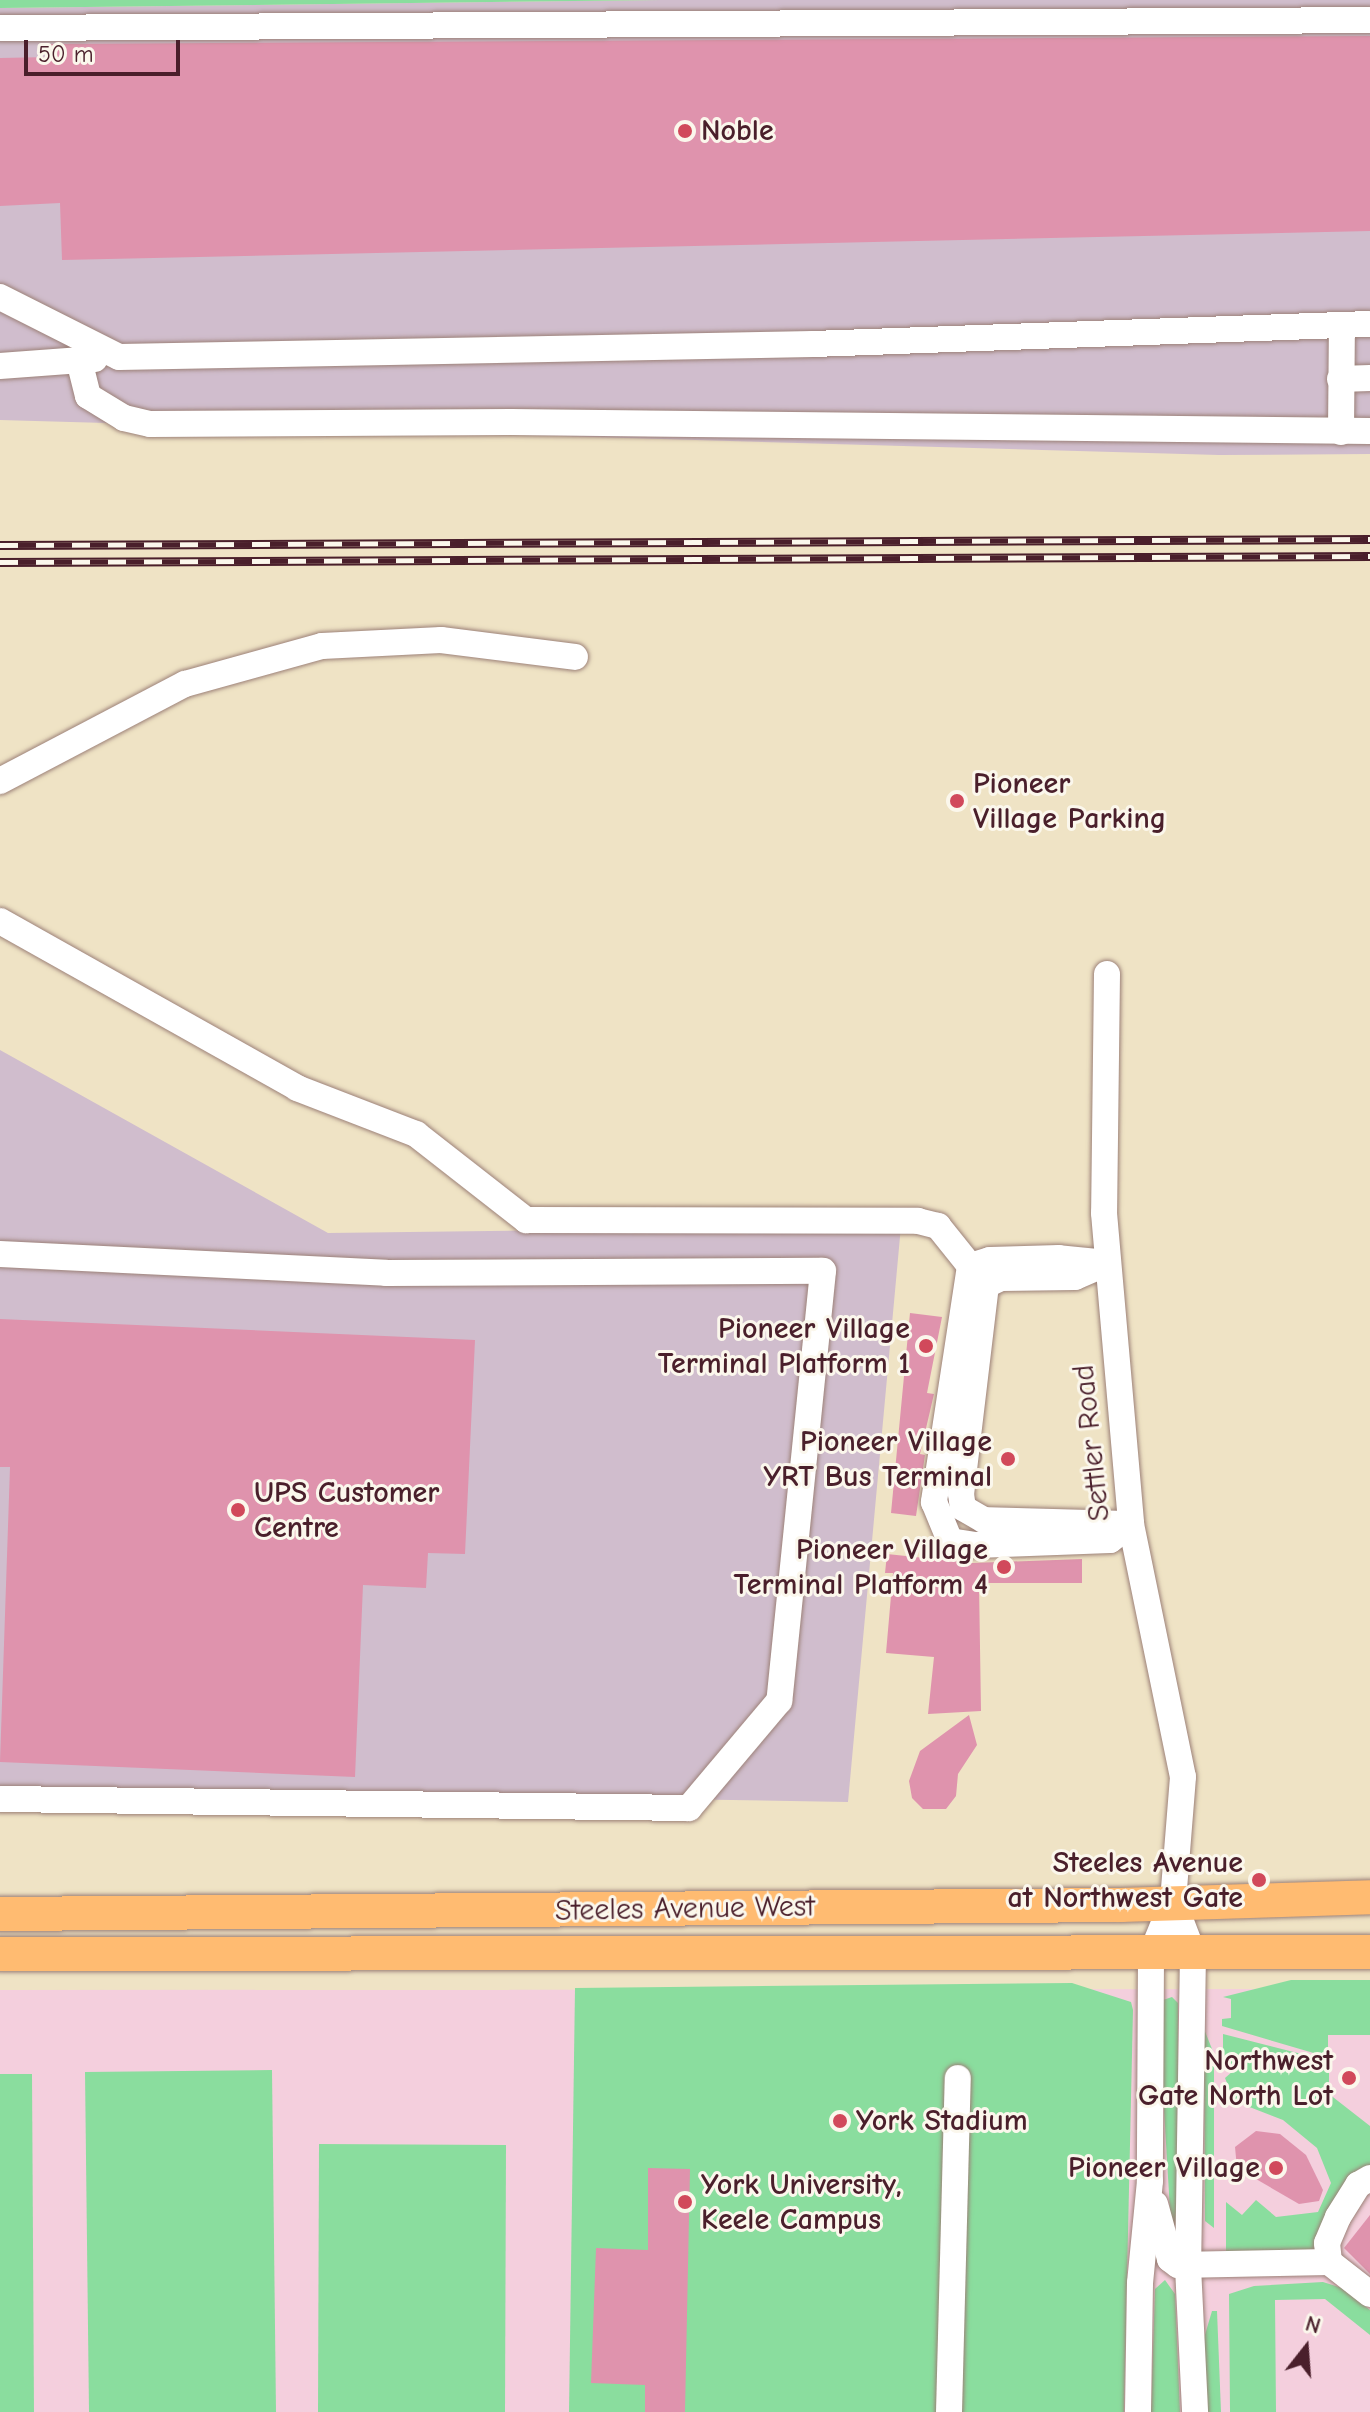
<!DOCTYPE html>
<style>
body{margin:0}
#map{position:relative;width:1370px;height:2412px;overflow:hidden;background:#efe3c5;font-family:"Comic Neue",sans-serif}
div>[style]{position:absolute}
.built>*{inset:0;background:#f4cfdd}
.industrial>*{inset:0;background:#d0bdcd}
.green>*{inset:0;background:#8add9e}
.building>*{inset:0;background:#df93ad}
.roads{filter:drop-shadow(0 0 2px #9c8178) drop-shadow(0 0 2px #9c8178)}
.minor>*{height:26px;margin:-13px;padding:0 13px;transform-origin:13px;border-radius:13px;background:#fff}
.major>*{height:34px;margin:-17px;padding:0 17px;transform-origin:17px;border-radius:17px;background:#ffbb71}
.rail>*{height:9px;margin-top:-4.5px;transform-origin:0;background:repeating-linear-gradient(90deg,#fbf7ec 0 18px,#4a1f2b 0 36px);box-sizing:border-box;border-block:2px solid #4a1f2b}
.dots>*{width:22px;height:22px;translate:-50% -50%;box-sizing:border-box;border:4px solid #fbf7ec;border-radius:50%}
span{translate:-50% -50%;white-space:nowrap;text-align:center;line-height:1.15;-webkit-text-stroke:6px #fbf7ec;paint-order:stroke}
.poi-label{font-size:30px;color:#4a1f2b;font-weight:700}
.left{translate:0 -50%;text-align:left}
.right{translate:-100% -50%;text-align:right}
.street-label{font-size:30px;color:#4a1f2b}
.north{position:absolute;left:1266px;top:2308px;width:80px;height:80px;-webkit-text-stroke:6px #fbf7ec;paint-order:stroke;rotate:17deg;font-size:22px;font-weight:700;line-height:32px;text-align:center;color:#4a1f2b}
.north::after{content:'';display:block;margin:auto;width:28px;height:36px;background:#4a1f2b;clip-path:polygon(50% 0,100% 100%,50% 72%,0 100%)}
.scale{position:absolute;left:24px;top:40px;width:156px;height:36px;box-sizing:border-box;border:4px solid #4a1f2b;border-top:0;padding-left:10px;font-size:24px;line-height:28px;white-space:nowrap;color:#4a1f2b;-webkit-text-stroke:6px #fbf7ec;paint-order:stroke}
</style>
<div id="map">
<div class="built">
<i style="clip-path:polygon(1370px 1989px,1370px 2412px,0 2412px,0 1990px)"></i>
</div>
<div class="industrial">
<i style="clip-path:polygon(661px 0,1370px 0,1370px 454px,1219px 455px,0 420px,0 8px)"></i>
<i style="clip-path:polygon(0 1050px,328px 1233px,901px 1226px,848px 1802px,0 1788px)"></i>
</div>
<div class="green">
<i style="clip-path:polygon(0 0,661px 0,0 8px)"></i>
<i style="clip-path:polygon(1291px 1980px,1370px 1980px,1370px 2035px,1328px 2035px,1328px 2054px,1317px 2054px,1222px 2026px,1222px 2019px,1231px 2018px,1231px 1999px,1223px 1997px)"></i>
<i style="clip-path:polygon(1072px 1983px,1131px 2002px,1133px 2010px,1124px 2412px,569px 2412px,575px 1988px)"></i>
<i style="clip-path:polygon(1172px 1997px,1178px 2003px,1179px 2245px,1172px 2244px,1161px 2059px,1163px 2000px)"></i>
<i style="clip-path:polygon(1204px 2029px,1214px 2054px,1214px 2228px,1205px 2221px)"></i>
<i style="clip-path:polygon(1223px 2034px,1329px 2061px,1329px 2094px,1370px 2126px,1370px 2166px,1315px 2251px,1226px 2253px,1226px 2202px,1242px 2215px,1256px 2200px,1276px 2217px,1318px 2212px,1331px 2183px,1317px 2148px,1283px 2120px,1234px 2101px,1225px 2078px,1233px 2071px,1223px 2062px)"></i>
<i style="clip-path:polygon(272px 2070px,276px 2412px,89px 2412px,85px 2072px)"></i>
<i style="clip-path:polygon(0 2074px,32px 2074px,34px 2412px,0 2412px)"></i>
<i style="clip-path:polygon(319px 2144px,506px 2145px,505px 2412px,318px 2412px)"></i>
<i style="clip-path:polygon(1165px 2280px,1175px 2294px,1180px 2412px,1151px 2412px,1155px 2289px)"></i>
<i style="clip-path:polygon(1323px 2282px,1342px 2288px,1370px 2310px,1370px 2335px,1325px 2299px,1275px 2300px,1276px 2412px,1230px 2412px,1229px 2294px,1254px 2286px)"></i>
<i style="clip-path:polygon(1212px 2311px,1217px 2311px,1221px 2412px,1207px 2412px,1204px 2338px)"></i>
</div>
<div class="building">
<i style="clip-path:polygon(1370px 36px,1370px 231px,62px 260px,60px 203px,0 206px,0 58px,50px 57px,50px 44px)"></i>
<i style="clip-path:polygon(910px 1313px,942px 1317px,927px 1393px,934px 1394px,920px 1454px,925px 1455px,916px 1516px,891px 1513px)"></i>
<i style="clip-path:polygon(0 1319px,475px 1340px,465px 1554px,428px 1553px,426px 1588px,363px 1585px,355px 1777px,0 1762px,10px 1467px,0 1467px)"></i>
<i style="clip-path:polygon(887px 1554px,972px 1563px,1082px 1559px,1082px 1583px,979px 1583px,981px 1711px,928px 1714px,934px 1657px,886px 1653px,893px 1573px,885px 1573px)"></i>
<i style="clip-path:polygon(969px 1715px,977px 1745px,958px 1774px,956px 1796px,946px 1809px,923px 1809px,912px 1798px,909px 1781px,920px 1751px)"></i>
<i style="clip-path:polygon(1256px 2131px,1280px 2134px,1306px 2155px,1323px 2190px,1319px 2201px,1299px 2204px,1237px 2168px,1235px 2147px)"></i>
<i style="clip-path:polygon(648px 2168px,690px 2169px,685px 2412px,645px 2412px,645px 2385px,591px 2383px,596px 2248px,648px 2250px)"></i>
<i style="clip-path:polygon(1370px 2215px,1370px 2274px,1344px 2248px)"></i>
</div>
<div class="roads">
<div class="minor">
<i style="left:0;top:28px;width:1370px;rotate:-0.33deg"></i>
<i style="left:0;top:297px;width:133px;rotate:26.8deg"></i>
<i style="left:119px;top:357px;width:694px;rotate:-1.07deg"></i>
<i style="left:813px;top:344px;width:557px;rotate:-2.06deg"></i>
<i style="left:79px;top:360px;width:37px;rotate:76deg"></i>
<i style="left:88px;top:396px;width:42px;rotate:31.4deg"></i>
<i style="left:124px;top:418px;width:27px;rotate:13deg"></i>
<i style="left:150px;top:424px;width:361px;rotate:-0.3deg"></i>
<i style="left:511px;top:422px;width:859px;rotate:0.6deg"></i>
<i style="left:0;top:366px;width:95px;rotate:-4.2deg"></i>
<i style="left:1340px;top:379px;width:30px;rotate:-2deg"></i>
<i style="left:1341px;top:432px;width:107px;rotate:-89.5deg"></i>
<i style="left:0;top:781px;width:209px;rotate:-27.7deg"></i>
<i style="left:185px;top:684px;width:142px;rotate:-15.5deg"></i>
<i style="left:322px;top:646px;width:119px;rotate:-2.9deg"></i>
<i style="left:441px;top:640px;width:135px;rotate:7.2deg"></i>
<i style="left:0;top:921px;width:341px;rotate:29.3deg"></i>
<i style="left:297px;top:1088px;width:128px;rotate:21.1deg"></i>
<i style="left:416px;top:1134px;width:140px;rotate:38deg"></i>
<i style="left:526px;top:1220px;width:392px;rotate:0.1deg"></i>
<i style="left:918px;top:1221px;width:21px;rotate:14deg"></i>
<i style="left:938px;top:1226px;width:51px;rotate:51.3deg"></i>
<i style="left:1107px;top:974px;width:239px;rotate:90.7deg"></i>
<i style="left:1104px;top:1213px;width:312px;rotate:85deg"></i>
<i style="left:1131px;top:1524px;width:258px;rotate:78.4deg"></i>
<i style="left:1183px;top:1777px;width:124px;rotate:94.6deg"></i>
<i style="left:1173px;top:1901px;width:58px;rotate:112.2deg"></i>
<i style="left:1151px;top:1955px;width:226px;rotate:90.3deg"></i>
<i style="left:1150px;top:2181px;width:102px;rotate:95.6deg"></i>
<i style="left:1140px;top:2283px;width:129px;rotate:90.9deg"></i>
<i style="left:0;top:1254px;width:386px;rotate:2.8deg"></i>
<i style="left:386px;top:1273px;width:437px;rotate:-0.3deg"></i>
<i style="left:823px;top:1271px;width:432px;rotate:95.8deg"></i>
<i style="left:779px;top:1701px;width:140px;rotate:130.1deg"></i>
<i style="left:689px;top:1808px;width:689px;rotate:-179.25deg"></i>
<i style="left:1107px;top:1263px;width:48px;rotate:-174.1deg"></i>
<i style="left:1059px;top:1258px;width:69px;rotate:178.3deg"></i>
<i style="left:990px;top:1260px;width:21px;rotate:163deg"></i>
<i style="left:970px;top:1266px;width:239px;rotate:98.7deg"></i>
<i style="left:934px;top:1502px;width:42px;rotate:67.7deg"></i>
<i style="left:950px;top:1541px;width:26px;rotate:9deg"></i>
<i style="left:976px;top:1545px;width:134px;rotate:-2.1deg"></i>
<i style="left:1110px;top:1540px;width:26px;rotate:-37deg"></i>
<i style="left:1100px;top:1266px;width:27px;rotate:156deg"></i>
<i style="left:1075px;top:1277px;width:74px;rotate:179.2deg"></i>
<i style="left:1001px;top:1278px;width:17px;rotate:155deg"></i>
<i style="left:986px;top:1285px;width:210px;rotate:96.8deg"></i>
<i style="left:961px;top:1494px;width:14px;rotate:82deg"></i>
<i style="left:963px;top:1508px;width:24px;rotate:30deg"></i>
<i style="left:984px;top:1520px;width:147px;rotate:1.6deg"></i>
<i style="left:1173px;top:1901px;width:56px;rotate:69deg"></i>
<i style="left:1193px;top:1953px;width:314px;rotate:90.9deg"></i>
<i style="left:1188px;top:2267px;width:145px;rotate:87.2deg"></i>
<i style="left:1155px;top:2204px;width:57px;rotate:74.7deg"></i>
<i style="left:1170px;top:2259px;width:10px;rotate:37deg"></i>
<i style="left:1178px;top:2265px;width:151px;rotate:-1.1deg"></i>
<i style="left:1329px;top:2262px;width:52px;rotate:38deg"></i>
<i style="left:1329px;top:2262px;width:19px;rotate:-96deg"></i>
<i style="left:1327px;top:2243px;width:28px;rotate:-67deg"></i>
<i style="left:1338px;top:2217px;width:38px;rotate:-58deg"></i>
<i style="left:1358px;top:2185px;width:14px;rotate:-30deg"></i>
<i style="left:949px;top:2412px;width:334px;rotate:-88.5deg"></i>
</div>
<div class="major">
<i style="left:0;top:1914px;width:1121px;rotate:-0.46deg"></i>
<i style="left:1121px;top:1905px;width:249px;rotate:-1.8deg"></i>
<i style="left:0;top:1954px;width:1370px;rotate:-0.08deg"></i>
</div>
</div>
<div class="rail">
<i style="left:0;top:545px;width:1370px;rotate:-0.25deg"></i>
<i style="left:0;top:562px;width:1370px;rotate:-0.25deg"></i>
</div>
<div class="dots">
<i style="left:685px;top:131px;background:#d1495b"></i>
<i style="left:957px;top:801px;background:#d1495b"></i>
<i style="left:926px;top:1346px;background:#d1495b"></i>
<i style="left:1008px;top:1459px;background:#d1495b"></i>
<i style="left:238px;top:1510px;background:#d1495b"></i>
<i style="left:1004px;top:1567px;background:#d1495b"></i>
<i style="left:1259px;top:1880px;background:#d1495b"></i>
<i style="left:1349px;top:2078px;background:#d1495b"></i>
<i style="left:840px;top:2121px;background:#d1495b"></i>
<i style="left:1276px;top:2168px;background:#d1495b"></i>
<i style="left:685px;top:2202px;background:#d1495b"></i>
</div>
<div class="poi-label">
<span class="left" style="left:701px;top:131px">Noble</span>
<span class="left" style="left:973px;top:801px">Pioneer<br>Village Parking</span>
<span class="right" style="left:910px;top:1346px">Pioneer Village<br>Terminal Platform 1</span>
<span class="right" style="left:992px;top:1459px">Pioneer Village<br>YRT Bus Terminal</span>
<span class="left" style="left:254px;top:1510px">UPS Customer<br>Centre</span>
<span class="right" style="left:988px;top:1567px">Pioneer Village<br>Terminal Platform 4</span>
<span class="right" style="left:1243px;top:1880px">Steeles Avenue<br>at Northwest Gate</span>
<span class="right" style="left:1333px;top:2078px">Northwest<br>Gate North Lot</span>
<span class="left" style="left:856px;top:2121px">York Stadium</span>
<span class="right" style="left:1260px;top:2168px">Pioneer Village</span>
<span class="left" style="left:701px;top:2202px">York University,<br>Keele Campus</span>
</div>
<div class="street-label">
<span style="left:1092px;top:1443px;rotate:-96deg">Settler Road</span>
<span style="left:685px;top:1909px;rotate:-1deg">Steeles Avenue West</span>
</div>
<div class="north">N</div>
<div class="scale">50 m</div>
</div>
